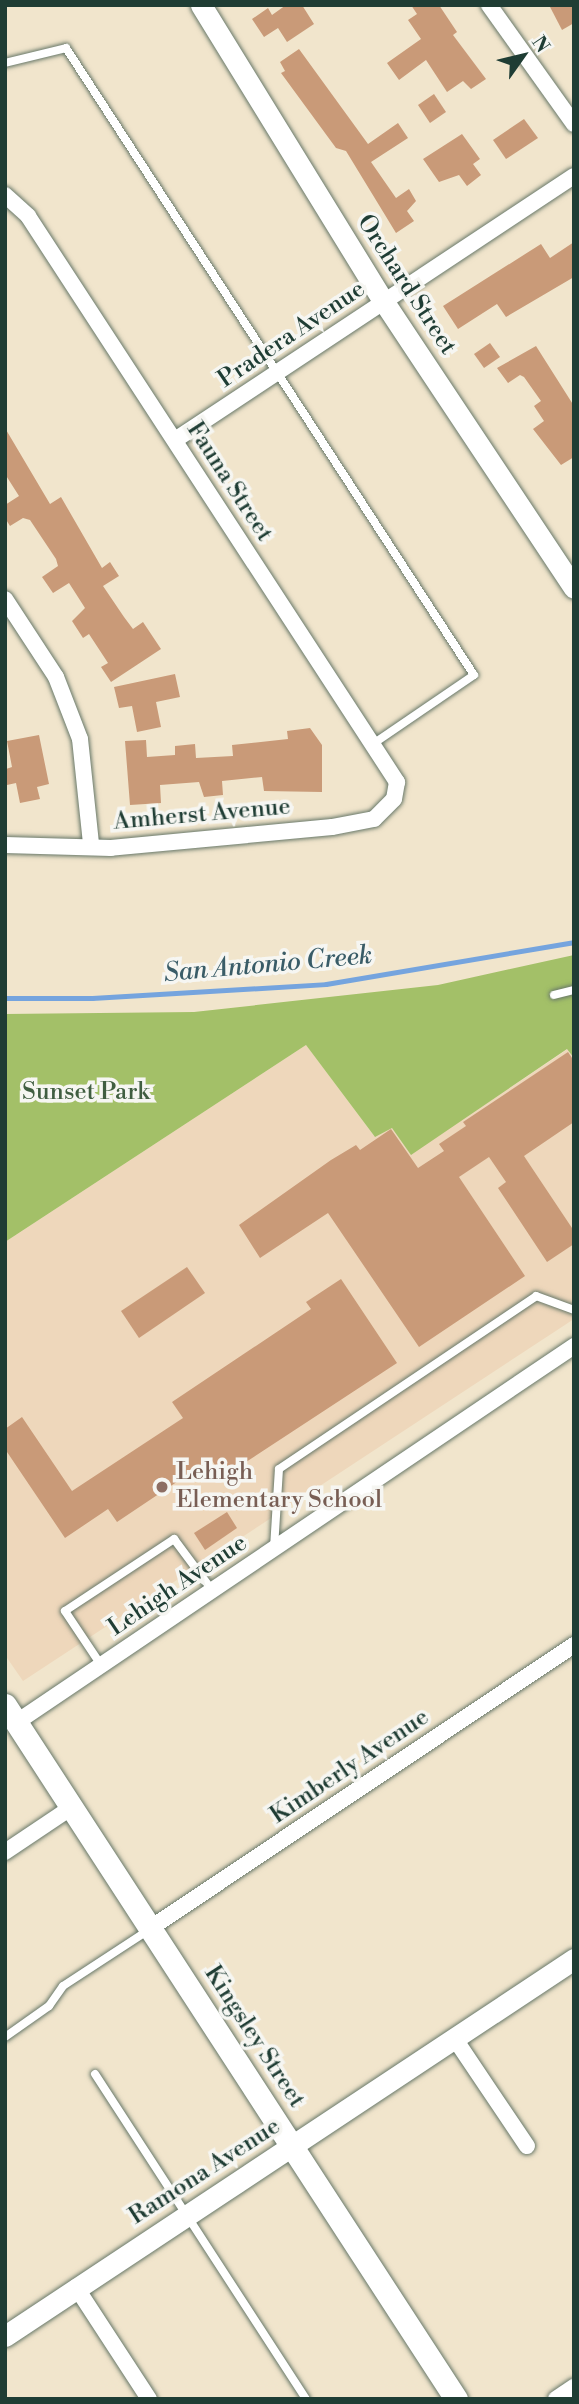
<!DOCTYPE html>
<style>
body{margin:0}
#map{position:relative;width:579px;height:2404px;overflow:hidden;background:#f1e5cc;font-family:"Libre Bodoni",serif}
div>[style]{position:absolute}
.built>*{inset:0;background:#eed7bb}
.green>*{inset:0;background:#a3c068}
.stream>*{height:5px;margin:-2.5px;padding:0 2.5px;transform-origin:2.5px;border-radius:2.5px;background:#75a4de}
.building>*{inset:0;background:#c99a78}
.roads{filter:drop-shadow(0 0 2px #687869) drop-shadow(0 0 2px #687869)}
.service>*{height:8px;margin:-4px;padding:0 4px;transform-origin:4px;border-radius:4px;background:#fff}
.minor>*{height:16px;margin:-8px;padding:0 8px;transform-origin:8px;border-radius:8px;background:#fff}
.tertiary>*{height:21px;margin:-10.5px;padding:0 10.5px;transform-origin:10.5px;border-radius:10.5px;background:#fff}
.secondary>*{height:23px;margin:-11.5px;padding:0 11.5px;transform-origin:11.5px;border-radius:11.5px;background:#fff}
.dots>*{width:19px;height:19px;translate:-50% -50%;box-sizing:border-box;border:4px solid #f6f6f2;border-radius:50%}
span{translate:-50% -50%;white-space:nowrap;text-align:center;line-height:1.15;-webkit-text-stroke:7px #f6f6f2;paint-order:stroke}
.street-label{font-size:24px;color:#1f3d34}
.park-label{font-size:24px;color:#405e41}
.education-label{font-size:24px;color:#785e54}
.left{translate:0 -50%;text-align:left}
.water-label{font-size:26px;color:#395c67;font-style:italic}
.frame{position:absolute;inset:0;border:7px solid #1f3d34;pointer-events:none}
.north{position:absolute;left:488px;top:21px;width:70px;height:70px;-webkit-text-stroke:5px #f6f6f2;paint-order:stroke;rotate:56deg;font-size:19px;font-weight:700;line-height:28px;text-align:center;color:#1f3d34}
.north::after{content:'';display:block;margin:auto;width:24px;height:32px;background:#1f3d34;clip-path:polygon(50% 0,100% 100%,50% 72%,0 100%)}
</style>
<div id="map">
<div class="built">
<i style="clip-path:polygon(306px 1045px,374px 1136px,392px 1127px,411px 1154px,568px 1049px,574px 1058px,574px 1319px,23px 1681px,5px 1655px,5px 1242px)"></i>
</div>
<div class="green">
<i style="clip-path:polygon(574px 955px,574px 1058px,567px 1049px,411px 1155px,392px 1128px,375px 1137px,306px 1045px,5px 1242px,5px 1014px,194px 1012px,438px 985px)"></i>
</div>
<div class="stream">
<i style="left:5px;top:998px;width:87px"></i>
<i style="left:92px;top:998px;width:234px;rotate:-3.4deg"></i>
<i style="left:326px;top:984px;width:252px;rotate:-9.6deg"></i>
</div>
<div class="building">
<i style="clip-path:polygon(286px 5px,302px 5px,314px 24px,287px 42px,278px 28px,264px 37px,252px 19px,268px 8px,272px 15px)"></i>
<i style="clip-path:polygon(411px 5px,439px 5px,457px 32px,453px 35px,486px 79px,471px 89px,463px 81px,447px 92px,426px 60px,399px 80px,387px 63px,421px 39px,408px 20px,417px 14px)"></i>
<i style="clip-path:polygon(549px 5px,574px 5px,574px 23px,562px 30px)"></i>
<i style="clip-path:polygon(299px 49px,368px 144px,398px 123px,408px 138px,371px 162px,396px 198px,409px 189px,416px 201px,407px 211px,414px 221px,396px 233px,346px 151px,336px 148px,281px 73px,285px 71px,280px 62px)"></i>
<i style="clip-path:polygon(434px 94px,446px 112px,430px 123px,418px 105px)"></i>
<i style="clip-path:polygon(524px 119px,538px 138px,506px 159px,493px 140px)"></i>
<i style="clip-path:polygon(462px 134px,480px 159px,473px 164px,481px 175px,467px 186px,459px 175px,439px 182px,423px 159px)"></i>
<i style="clip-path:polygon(574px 242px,574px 277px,506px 317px,497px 304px,458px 329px,443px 306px,541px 244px,550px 258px)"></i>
<i style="clip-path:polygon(490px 343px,500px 357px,484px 368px,474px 354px)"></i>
<i style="clip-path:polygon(536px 346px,574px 406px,574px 457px,561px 465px,533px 429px,544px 421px,534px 406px,541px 401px,524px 377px,520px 375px,508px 383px,497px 368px)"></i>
<i style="clip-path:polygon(5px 428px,50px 504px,61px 497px,102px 568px,110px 562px,119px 576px,103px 586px,124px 617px,133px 629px,143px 622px,161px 649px,111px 682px,101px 667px,108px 663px,89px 634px,83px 638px,72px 621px,85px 608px,69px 583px,53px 593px,42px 577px,58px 566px,56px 559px,30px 520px,23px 518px,10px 526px,5px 518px,5px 505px,19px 496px,5px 474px)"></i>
<i style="clip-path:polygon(175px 674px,180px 697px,156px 702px,161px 727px,137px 732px,132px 706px,119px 708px,114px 687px)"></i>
<i style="clip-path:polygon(310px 728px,322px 745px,322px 792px,264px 791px,262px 777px,222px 781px,223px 795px,204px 797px,199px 782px,160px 785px,161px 803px,130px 805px,125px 741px,146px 740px,147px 757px,175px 755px,175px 746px,195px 744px,196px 758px,233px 756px,232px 745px,288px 739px,287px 731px)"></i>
<i style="clip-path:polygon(39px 735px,49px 784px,37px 787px,40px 799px,20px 803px,16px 783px,7px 785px,6px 769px,12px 767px,7px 741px)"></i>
<i style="clip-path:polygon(568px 1052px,574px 1061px,574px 1122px,524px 1156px,574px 1231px,574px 1244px,547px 1262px,498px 1188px,506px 1182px,489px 1157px,459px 1177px,525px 1276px,419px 1347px,328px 1213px,260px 1258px,239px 1225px,331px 1160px,356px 1145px,360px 1150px,391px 1129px,418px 1168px,444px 1151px,439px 1144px,466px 1126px,463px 1122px)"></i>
<i style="clip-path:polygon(187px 1267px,205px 1293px,139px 1338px,121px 1311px)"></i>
<i style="clip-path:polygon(341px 1279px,397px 1363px,223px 1477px,211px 1459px,117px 1522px,108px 1509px,65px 1538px,5px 1449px,5px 1429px,22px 1417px,72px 1491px,183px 1418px,172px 1402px,311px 1309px,306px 1302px)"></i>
<i style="clip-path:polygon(227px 1512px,237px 1528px,205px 1550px,194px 1533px)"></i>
</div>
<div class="roads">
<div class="service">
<i style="left:5px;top:63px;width:63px;rotate:-13.8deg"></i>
<i style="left:66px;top:48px;width:748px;rotate:56.95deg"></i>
<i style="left:474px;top:675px;width:122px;rotate:145.7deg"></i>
<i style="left:554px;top:995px;width:21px;rotate:-14deg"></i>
<i style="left:274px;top:1548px;width:79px;rotate:-86.4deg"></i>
<i style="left:279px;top:1469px;width:310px;rotate:-33.9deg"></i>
<i style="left:536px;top:1296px;width:40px;rotate:20.2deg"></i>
<i style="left:101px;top:1665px;width:65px;rotate:-123.7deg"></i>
<i style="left:65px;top:1611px;width:131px;rotate:-33.4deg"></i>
<i style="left:174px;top:1539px;width:64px;rotate:53.3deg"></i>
<i style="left:5px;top:2037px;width:54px;rotate:-35.2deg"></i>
<i style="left:49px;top:2006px;width:24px;rotate:-55deg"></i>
<i style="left:63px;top:1986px;width:104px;rotate:-33.2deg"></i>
<i style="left:95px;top:2074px;width:387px;rotate:57deg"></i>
</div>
<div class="minor">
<i style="left:489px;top:5px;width:146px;rotate:54.5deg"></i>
<i style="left:5px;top:195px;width:31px;rotate:42deg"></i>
<i style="left:28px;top:216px;width:676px;rotate:56.9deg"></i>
<i style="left:397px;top:782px;width:17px;rotate:100deg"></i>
<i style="left:394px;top:799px;width:28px;rotate:135deg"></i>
<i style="left:374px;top:819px;width:43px;rotate:169.2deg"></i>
<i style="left:332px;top:827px;width:222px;rotate:174.6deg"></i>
<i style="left:111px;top:848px;width:106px;rotate:-178.4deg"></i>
<i style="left:175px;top:440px;width:478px;rotate:-33.5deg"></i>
<i style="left:5px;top:599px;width:93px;rotate:56.8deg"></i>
<i style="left:56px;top:677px;width:66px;rotate:68.8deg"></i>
<i style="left:80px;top:739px;width:106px;rotate:84deg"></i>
<i style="left:17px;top:1722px;width:672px;rotate:-34.02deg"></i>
<i style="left:5px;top:1852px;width:81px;rotate:-33.9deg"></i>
<i style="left:152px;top:1927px;width:508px;rotate:-33.75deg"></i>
<i style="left:455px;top:2039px;width:129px;rotate:56.1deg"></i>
<i style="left:76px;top:2287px;width:134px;rotate:56.9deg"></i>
<i style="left:556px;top:2399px;width:22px;rotate:-34deg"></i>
</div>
<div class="tertiary">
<i style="left:201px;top:5px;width:349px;rotate:58.4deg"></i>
<i style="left:384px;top:302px;width:343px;rotate:56.4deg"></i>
<i style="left:5px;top:2336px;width:683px;rotate:-33.53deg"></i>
</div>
<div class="secondary">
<i style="left:5px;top:1705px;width:828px;rotate:56.98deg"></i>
</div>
</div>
<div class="dots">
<i style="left:162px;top:1487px;background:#8d6e63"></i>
</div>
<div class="street-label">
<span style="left:406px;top:285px;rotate:57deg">Orchard Street</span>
<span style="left:292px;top:335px;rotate:-34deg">Pradera Avenue</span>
<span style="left:229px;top:482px;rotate:57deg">Fauna Street</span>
<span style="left:202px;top:815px;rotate:-5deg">Amherst Avenue</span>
<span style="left:178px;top:1586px;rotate:-34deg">Lehigh Avenue</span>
<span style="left:350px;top:1767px;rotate:-34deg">Kimberly Avenue</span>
<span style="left:254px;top:2037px;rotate:57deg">Kingsley Street</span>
<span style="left:205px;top:2172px;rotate:-33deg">Ramona Avenue</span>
</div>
<div class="park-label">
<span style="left:86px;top:1093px">Sunset Park</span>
</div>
<div class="education-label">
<span class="left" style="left:176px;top:1487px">Lehigh<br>Elementary School</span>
</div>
<div class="water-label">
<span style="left:268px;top:965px;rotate:-5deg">San Antonio Creek</span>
</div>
<div class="frame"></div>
<div class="north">N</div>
</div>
